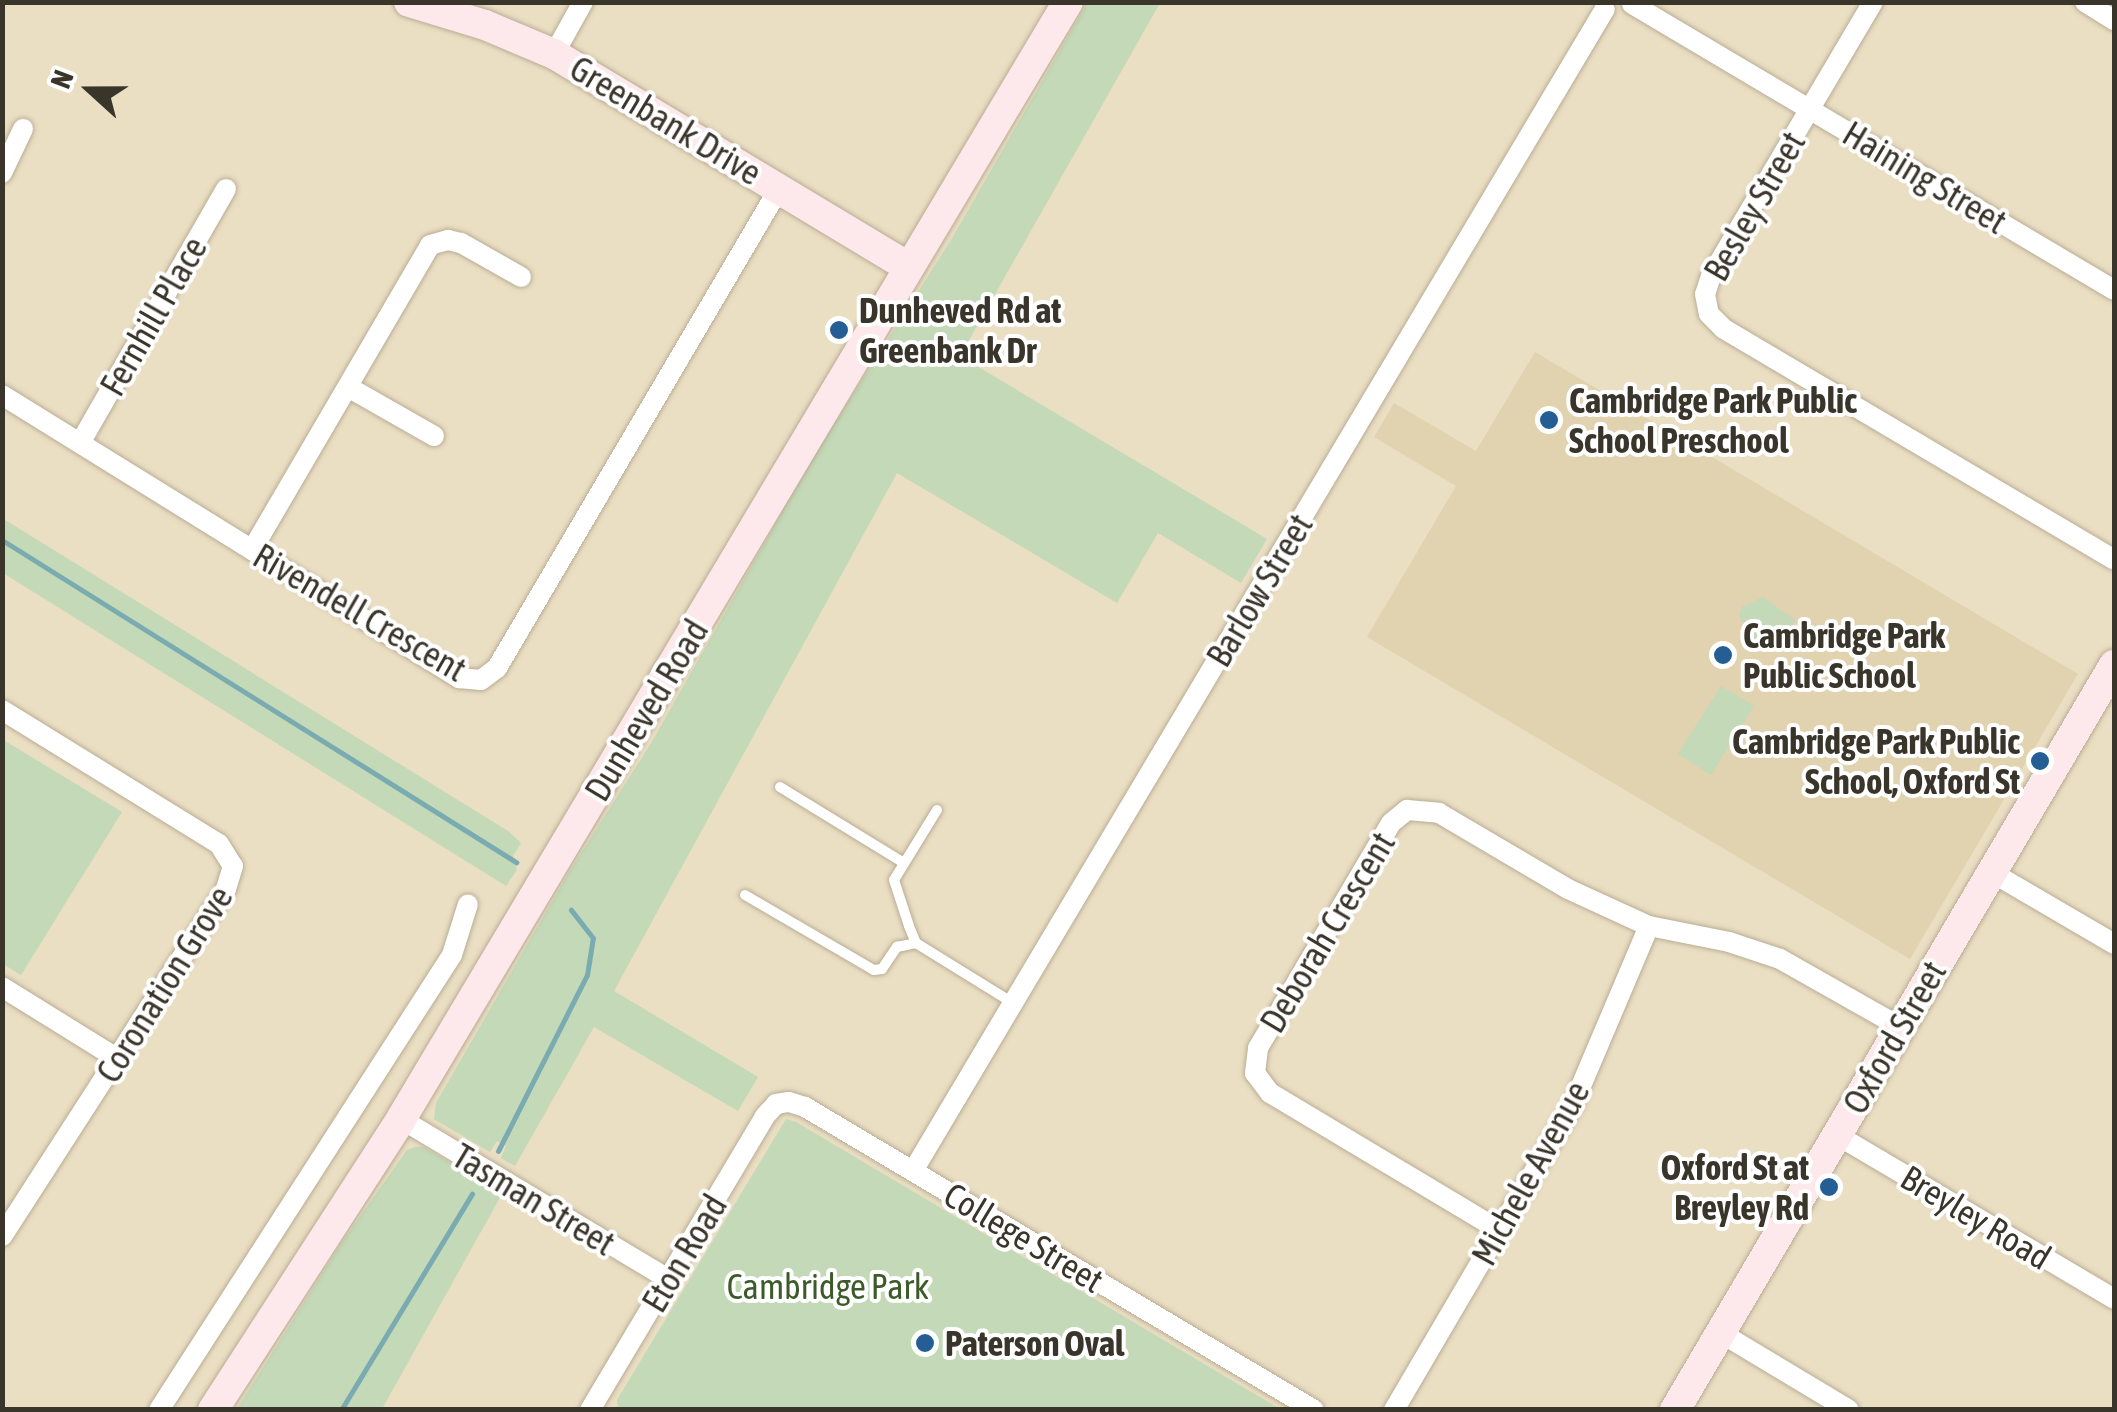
<!DOCTYPE html>
<style>
body{margin:0}
#map{position:relative;width:2117px;height:1412px;overflow:hidden;background:#eadec3;font-family:"Asap Condensed",sans-serif}
div>[style]{position:absolute}
.built>*{inset:0;background:#e1d2b0}
.green>*{inset:0;background:#c3d9b7}
.stream>*{height:5px;margin:-2.5px;padding:0 2.5px;transform-origin:2.5px;border-radius:2.5px;background:#7aabb1}
.roads{filter:drop-shadow(0 0 2px #b9ad94) drop-shadow(0 0 2px #b9ad94)}
.lane>*{height:10px;margin:-5px;padding:0 5px;transform-origin:5px;border-radius:5px;background:#fff}
.street>*{height:20px;margin:-10px;padding:0 10px;transform-origin:10px;border-radius:10px;background:#fff}
.secondary>*{height:30px;margin:-15px;padding:0 15px;transform-origin:15px;border-radius:15px;background:#fde8eb}
.dots>*{width:28px;height:28px;translate:-50% -50%;box-sizing:border-box;border:5px solid #fff;border-radius:50%}
span{translate:-50% -50%;white-space:nowrap;text-align:center;line-height:1.15;-webkit-text-stroke:8px #fff;paint-order:stroke}
.street-label{font-size:35px;color:#3a352b}
.poi-label{font-size:35px;color:#3a352b;font-weight:700}
.left{translate:0 -50%;text-align:left}
.right{translate:-100% -50%;text-align:right}
.park-label{font-size:35px;color:#3d5b2a}
.frame{position:absolute;inset:0;border:5px solid #3a352b;pointer-events:none}
.north{position:absolute;left:40px;top:40px;width:100px;height:100px;-webkit-text-stroke:8px #fff;paint-order:stroke;rotate:291deg;font-size:28px;font-weight:700;line-height:40px;text-align:center;color:#3a352b}
.north::after{content:'';display:block;margin:auto;width:35px;height:45px;background:#3a352b;clip-path:polygon(50% 0,100% 100%,50% 72%,0 100%)}
</style>
<div id="map">
<div class="built">
<i style="clip-path:polygon(1535px 352px,2078px 674px,1910px 959px,1367px 637px,1456px 486px,1374px 437px,1394px 403px,1476px 451px)"></i>
</div>
<div class="green">
<i style="clip-path:polygon(1087px 3px,1160px 3px,960px 356px,1267px 539px,1241px 583px,1158px 533px,1117px 603px,897px 473px,614px 991px,758px 1077px,738px 1111px,594px 1027px,515px 1166px,501px 1158px,506px 1146px,497px 1141px,490px 1152px,434px 1119px,436px 1103px,569px 872px,650px 745px,815px 454px,951px 240px)"></i>
<i style="clip-path:polygon(2px 518px,508px 831px,521px 843px,513px 856px,517px 870px,506px 886px,3px 573px)"></i>
<i style="clip-path:polygon(1763px 597px,1795px 620px,1781px 647px,1765px 646px,1746px 633px,1739px 614px,1742px 607px)"></i>
<i style="clip-path:polygon(1721px 686px,1754px 706px,1711px 775px,1678px 754px)"></i>
<i style="clip-path:polygon(2px 739px,122px 812px,21px 975px,3px 964px)"></i>
<i style="clip-path:polygon(786px 1119px,796px 1122px,1280px 1409px,618px 1409px,617px 1400px)"></i>
<i style="clip-path:polygon(415px 1147px,424px 1147px,502px 1194px,382px 1409px,237px 1409px,342px 1242px,407px 1150px)"></i>
</div>
<div class="stream">
<i style="left:2px;top:540px;width:607px;rotate:32.07deg"></i>
<i style="left:498px;top:1151px;width:197px;rotate:-63.2deg"></i>
<i style="left:587px;top:975px;width:37px;rotate:-81deg"></i>
<i style="left:593px;top:938px;width:36px;rotate:-128deg"></i>
<i style="left:341px;top:1410px;width:253px;rotate:-58.8deg"></i>
</div>
<div class="roads">
<div class="lane">
<i style="left:780px;top:787px;width:145px;rotate:31.5deg"></i>
<i style="left:937px;top:810px;width:82px;rotate:121.6deg"></i>
<i style="left:894px;top:880px;width:48px;rotate:71.9deg"></i>
<i style="left:909px;top:926px;width:18px;rotate:68deg"></i>
<i style="left:916px;top:943px;width:114px;rotate:31.7deg"></i>
<i style="left:745px;top:895px;width:149px;rotate:30.2deg"></i>
<i style="left:874px;top:970px;width:8px;rotate:-7deg"></i>
<i style="left:882px;top:969px;width:27px;rotate:-56deg"></i>
<i style="left:897px;top:947px;width:19px;rotate:-12deg"></i>
</div>
<div class="street">
<i style="left:1873px;top:2px;width:318px;rotate:120.6deg"></i>
<i style="left:1711px;top:276px;width:19px;rotate:108deg"></i>
<i style="left:1705px;top:294px;width:20px;rotate:79deg"></i>
<i style="left:1709px;top:314px;width:21px;rotate:45deg"></i>
<i style="left:1724px;top:329px;width:453px;rotate:30.6deg"></i>
<i style="left:2085px;top:2px;width:34px;rotate:32deg"></i>
<i style="left:1632px;top:4px;width:560px;rotate:30.68deg"></i>
<i style="left:554px;top:54px;width:60px;rotate:-60.9deg"></i>
<i style="left:2px;top:173px;width:49px;rotate:-64.5deg"></i>
<i style="left:348px;top:387px;width:99px;rotate:29.7deg"></i>
<i style="left:2px;top:395px;width:538px;rotate:31.77deg"></i>
<i style="left:459px;top:678px;width:22px;rotate:5deg"></i>
<i style="left:481px;top:680px;width:20px;rotate:-37deg"></i>
<i style="left:497px;top:668px;width:558px;rotate:-59.53deg"></i>
<i style="left:80px;top:443px;width:293px;rotate:-60.1deg"></i>
<i style="left:252px;top:550px;width:353px;rotate:-59.7deg"></i>
<i style="left:430px;top:245px;width:19px;rotate:-16deg"></i>
<i style="left:448px;top:240px;width:13px;rotate:13deg"></i>
<i style="left:461px;top:243px;width:69px;rotate:29.5deg"></i>
<i style="left:2px;top:710px;width:255px;rotate:31.7deg"></i>
<i style="left:219px;top:844px;width:26px;rotate:58deg"></i>
<i style="left:233px;top:866px;width:24px;rotate:107deg"></i>
<i style="left:226px;top:889px;width:413px;rotate:122.8deg"></i>
<i style="left:1991px;top:872px;width:143px;rotate:30.3deg"></i>
<i style="left:2px;top:987px;width:137px;rotate:31.8deg"></i>
<i style="left:401px;top:1119px;width:311px;rotate:30.9deg"></i>
<i style="left:1837px;top:1135px;width:322px;rotate:30.6deg"></i>
<i style="left:913px;top:1171px;width:1352px;rotate:-59.23deg"></i>
<i style="left:1499px;top:1230px;width:267px;rotate:-149.1deg"></i>
<i style="left:1270px;top:1093px;width:25px;rotate:-127deg"></i>
<i style="left:1255px;top:1073px;width:25px;rotate:-83deg"></i>
<i style="left:1258px;top:1048px;width:261px;rotate:-59.4deg"></i>
<i style="left:1391px;top:823px;width:21px;rotate:-39deg"></i>
<i style="left:1407px;top:810px;width:32px;rotate:5deg"></i>
<i style="left:1439px;top:813px;width:150px;rotate:30.5deg"></i>
<i style="left:1568px;top:889px;width:89px;rotate:24.6deg"></i>
<i style="left:1649px;top:926px;width:82px;rotate:11.3deg"></i>
<i style="left:1729px;top:942px;width:54px;rotate:18.4deg"></i>
<i style="left:1780px;top:959px;width:138px;rotate:29.5deg"></i>
<i style="left:1721px;top:1333px;width:149px;rotate:31deg"></i>
<i style="left:159px;top:1410px;width:541px;rotate:-57.22deg"></i>
<i style="left:452px;top:955px;width:53px;rotate:-72.6deg"></i>
<i style="left:590px;top:1410px;width:342px;rotate:-59.2deg"></i>
<i style="left:765px;top:1116px;width:16px;rotate:-47deg"></i>
<i style="left:776px;top:1104px;width:13px;rotate:-9deg"></i>
<i style="left:789px;top:1102px;width:17px;rotate:17deg"></i>
<i style="left:805px;top:1107px;width:592px;rotate:30.76deg"></i>
<i style="left:1394px;top:1410px;width:354px;rotate:-59.6deg"></i>
<i style="left:1573px;top:1105px;width:194px;rotate:-67deg"></i>
</div>
<div class="secondary">
<i style="left:409px;top:2px;width:79px;rotate:16.8deg"></i>
<i style="left:485px;top:25px;width:75px;rotate:22.8deg"></i>
<i style="left:554px;top:54px;width:414px;rotate:31deg"></i>
<i style="left:213px;top:1410px;width:346px;rotate:-57.1deg"></i>
<i style="left:401px;top:1119px;width:1301px;rotate:-59.16deg"></i>
<i style="left:1675px;top:1410px;width:865px;rotate:-59.49deg"></i>
</div>
</div>
<div class="dots">
<i style="left:839px;top:330px;background:#245e95"></i>
<i style="left:1549px;top:420px;background:#245e95"></i>
<i style="left:1723px;top:655px;background:#245e95"></i>
<i style="left:2040px;top:761px;background:#245e95"></i>
<i style="left:1829px;top:1187px;background:#245e95"></i>
<i style="left:925px;top:1343px;background:#245e95"></i>
</div>
<div class="street-label">
<span style="left:666px;top:120px;rotate:31deg">Greenbank Drive</span>
<span style="left:1925px;top:177px;rotate:31deg">Haining Street</span>
<span style="left:1754px;top:206px;rotate:-60deg">Besley Street</span>
<span style="left:153px;top:316px;rotate:-60deg">Fernhill Place</span>
<span style="left:1259px;top:590px;rotate:-59deg">Barlow Street</span>
<span style="left:360px;top:612px;rotate:30deg">Rivendell Crescent</span>
<span style="left:646px;top:710px;rotate:-59deg">Dunheved Road</span>
<span style="left:1327px;top:932px;rotate:-59deg">Deborah Crescent</span>
<span style="left:164px;top:984px;rotate:-58deg">Coronation Grove</span>
<span style="left:1894px;top:1037px;rotate:-60deg">Oxford Street</span>
<span style="left:1530px;top:1173px;rotate:-61deg">Michele Avenue</span>
<span style="left:534px;top:1199px;rotate:31deg">Tasman Street</span>
<span style="left:1976px;top:1217px;rotate:31deg">Breyley Road</span>
<span style="left:1024px;top:1237px;rotate:31deg">College Street</span>
<span style="left:684px;top:1253px;rotate:-59deg">Eton Road</span>
</div>
<div class="poi-label">
<span class="left" style="left:859px;top:330px">Dunheved Rd at<br>Greenbank Dr</span>
<span class="left" style="left:1569px;top:420px">Cambridge Park Public<br>School Preschool</span>
<span class="left" style="left:1743px;top:655px">Cambridge Park<br>Public School</span>
<span class="right" style="left:2020px;top:761px">Cambridge Park Public<br>School, Oxford St</span>
<span class="right" style="left:1809px;top:1187px">Oxford St at<br>Breyley Rd</span>
<span class="left" style="left:945px;top:1343px">Paterson Oval</span>
</div>
<div class="park-label">
<span style="left:828px;top:1286px">Cambridge Park</span>
</div>
<div class="frame"></div>
<div class="north">N</div>
</div>
